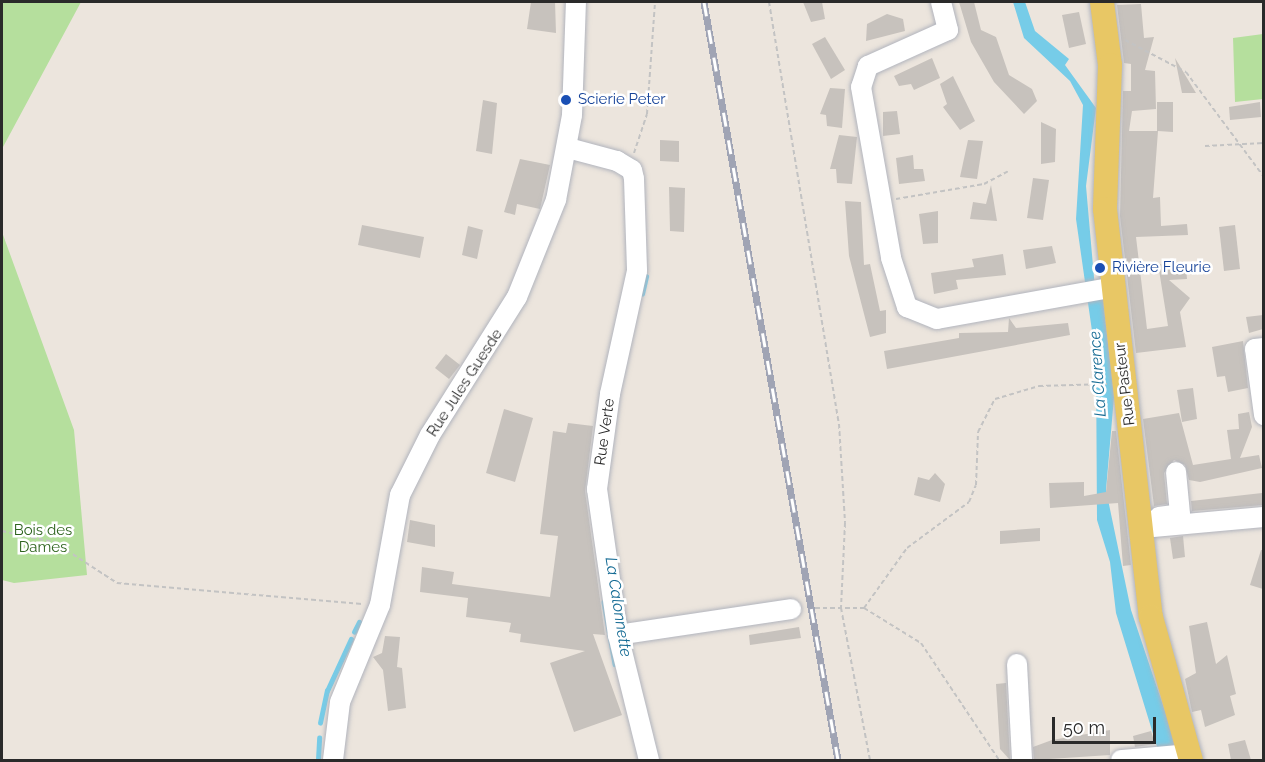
<!DOCTYPE html>
<meta charset="utf-8">
<style>
body{margin:0}
#map{position:relative;width:1265px;height:762px;overflow:hidden;background:#ece5dd;font-family:Raleway,sans-serif}
div>[style]{position:absolute}
.green>*{inset:0;background:#b5df9d}
.water>*{inset:0;background:#76cce8}
.stream>*{height:4.5px;margin:-2.25px;padding:0 2.25px;transform-origin:2.25px;border-radius:2.25px;background:#76cce8}
.building>*{inset:0;background:#c7c2bd}
.path>*{height:2px;margin-top:-1px;transform-origin:0;background:repeating-linear-gradient(90deg,#c3c3c3 0 4.5px,transparent 0 7.5px)}
.roads{filter:drop-shadow(0 0 2px #b1b4bd) drop-shadow(0 0 2px #b1b4bd)}
.minor>*{height:20px;margin:-10px;padding:0 10px;transform-origin:10px;border-radius:10px;background:#fff}
.major>*{height:24px;margin:-12px;padding:0 12px;transform-origin:12px;border-radius:12px;background:#e8c765}
.rail>*{height:7px;margin-top:-3.5px;transform-origin:0;background:repeating-linear-gradient(90deg,#fff 0 14px,#a0a4b4 0 28px);box-sizing:border-box;border-block:2px solid #a0a4b4}
.dots>*{width:16px;height:16px;translate:-50% -50%;box-sizing:border-box;border:3px solid #fff;border-radius:50%}
span{translate:-50% -50%;white-space:nowrap;text-align:center;line-height:1.15;-webkit-text-stroke:5px #fff;paint-order:stroke}
.transit-label{font-size:15px;color:#164399}
.left{translate:0 -50%;text-align:left}
.street-label{font-size:15px;color:#2a2a2a}
.park-label{font-size:15px;color:#2e641e}
.water-label{font-size:16px;color:#156b94;font-style:italic}
.frame{position:absolute;inset:0;border:3px solid #2a2a2a;pointer-events:none}
.scale{position:absolute;left:1052px;top:717px;width:104px;height:27px;box-sizing:border-box;border:3px solid #2a2a2a;border-top:0;padding-left:8px;font-size:18px;line-height:21px;white-space:nowrap;color:#2a2a2a;-webkit-text-stroke:4px #fff;paint-order:stroke}
</style>
<div id="map">
<div class="green">
<i style="clip-path:polygon(2px 2px,81px 2px,3px 147px,2px 232px,74px 430px,87px 575px,14px 583px,2px 580px)"></i>
<i style="clip-path:polygon(1263px 34px,1263px 99px,1235px 102px,1233px 38px)"></i>
</div>
<div class="water">
<i style="clip-path:polygon(1013px 2px,1025px 2px,1035px 31px,1069px 59px,1065px 65px,1096px 108px,1086px 186px,1096px 300px,1103px 300px,1114px 397px,1106px 490px,1131px 610px,1175px 741px,1170px 751px,1158px 750px,1116px 613px,1110px 562px,1097px 520px,1096px 359px,1076px 219px,1083px 105px,1070px 81px,1024px 38px)"></i>
</div>
<div class="stream">
<i style="left:642px;top:294px;width:18px;rotate:-77deg"></i>
<i style="left:604px;top:602px;width:63px;rotate:79.9deg"></i>
<i style="left:354px;top:632px;width:11px;rotate:-63deg"></i>
<i style="left:320px;top:723px;width:33px;rotate:-78deg"></i>
<i style="left:327px;top:691px;width:57px;rotate:-65.2deg"></i>
<i style="left:318px;top:760px;width:22px;rotate:-87deg"></i>
</div>
<div class="building">
<i style="clip-path:polygon(531px 2px,555px 2px,556px 33px,527px 29px)"></i>
<i style="clip-path:polygon(803px 2px,822px 2px,825px 19px,811px 22px)"></i>
<i style="clip-path:polygon(959px 2px,974px 2px,981px 30px,996px 37px,1009px 75px,1032px 89px,1037px 101px,1024px 114px,994px 82px,971px 42px)"></i>
<i style="clip-path:polygon(1141px 4px,1144px 38px,1154px 37px,1145px 70px,1155px 71px,1156px 109px,1132px 111px,1129px 131px,1157px 131px,1157px 102px,1173px 102px,1173px 132px,1158px 131px,1153px 198px,1160px 197px,1161px 226px,1187px 224px,1188px 235px,1136px 237px,1147px 329px,1168px 326px,1158px 264px,1186px 266px,1187px 279px,1169px 280px,1190px 298px,1180px 312px,1186px 347px,1136px 353px,1120px 216px,1123px 91px,1131px 91px,1131px 64px,1124px 63px,1117px 5px)"></i>
<i style="clip-path:polygon(1079px 12px,1086px 44px,1069px 48px,1062px 15px)"></i>
<i style="clip-path:polygon(887px 14px,903px 19px,905px 31px,866px 41px,867px 24px)"></i>
<i style="clip-path:polygon(825px 37px,845px 70px,831px 79px,812px 44px)"></i>
<i style="clip-path:polygon(932px 58px,940px 78px,914px 90px,911px 84px,899px 86px,894px 76px)"></i>
<i style="clip-path:polygon(1175px 58px,1196px 93px,1182px 93px)"></i>
<i style="clip-path:polygon(953px 76px,975px 121px,960px 130px,943px 107px,947px 104px,940px 84px)"></i>
<i style="clip-path:polygon(830px 88px,845px 89px,842px 128px,827px 126px,826px 115px,820px 114px)"></i>
<i style="clip-path:polygon(483px 100px,497px 103px,492px 154px,476px 151px)"></i>
<i style="clip-path:polygon(1260px 102px,1261px 117px,1230px 120px,1229px 107px)"></i>
<i style="clip-path:polygon(897px 111px,900px 134px,883px 136px,883px 112px)"></i>
<i style="clip-path:polygon(1041px 122px,1056px 129px,1055px 162px,1041px 164px)"></i>
<i style="clip-path:polygon(839px 135px,857px 137px,852px 184px,837px 183px,836px 169px,830px 169px)"></i>
<i style="clip-path:polygon(660px 140px,679px 141px,679px 162px,660px 161px)"></i>
<i style="clip-path:polygon(968px 140px,983px 141px,977px 179px,960px 177px)"></i>
<i style="clip-path:polygon(913px 155px,914px 169px,923px 169px,925px 181px,899px 184px,896px 158px)"></i>
<i style="clip-path:polygon(520px 159px,550px 165px,540px 209px,517px 204px,515px 215px,504px 212px)"></i>
<i style="clip-path:polygon(1033px 178px,1049px 180px,1043px 220px,1027px 218px)"></i>
<i style="clip-path:polygon(991px 185px,997px 221px,970px 219px,973px 202px,986px 204px)"></i>
<i style="clip-path:polygon(669px 187px,685px 188px,684px 232px,670px 231px)"></i>
<i style="clip-path:polygon(845px 201px,861px 202px,864px 265px,870px 264px,880px 311px,886px 310px,886px 333px,870px 337px,849px 256px)"></i>
<i style="clip-path:polygon(938px 211px,938px 243px,923px 244px,919px 214px)"></i>
<i style="clip-path:polygon(362px 225px,424px 237px,420px 258px,358px 245px)"></i>
<i style="clip-path:polygon(1235px 225px,1240px 269px,1224px 271px,1219px 227px)"></i>
<i style="clip-path:polygon(468px 226px,483px 230px,477px 259px,462px 255px)"></i>
<i style="clip-path:polygon(1052px 246px,1056px 263px,1026px 269px,1023px 250px)"></i>
<i style="clip-path:polygon(1003px 254px,1006px 275px,956px 280px,958px 289px,934px 294px,931px 273px,974px 267px,972px 259px)"></i>
<i style="clip-path:polygon(1263px 315px,1263px 329px,1249px 333px,1246px 317px)"></i>
<i style="clip-path:polygon(1009px 318px,1016px 328px,1068px 323px,1070px 335px,887px 369px,884px 351px,959px 338px,959px 333px,1008px 332px)"></i>
<i style="clip-path:polygon(1243px 341px,1248px 388px,1228px 392px,1225px 376px,1217px 377px,1212px 347px)"></i>
<i style="clip-path:polygon(446px 354px,460px 365px,449px 379px,435px 368px)"></i>
<i style="clip-path:polygon(1193px 388px,1197px 419px,1182px 422px,1177px 390px)"></i>
<i style="clip-path:polygon(504px 409px,533px 418px,515px 482px,486px 473px)"></i>
<i style="clip-path:polygon(1249px 412px,1252px 427px,1240px 458px,1259px 455px,1262px 468px,1200px 482px,1189px 480px,1185px 465px,1174px 460px,1164px 473px,1167px 504px,1154px 506px,1143px 419px,1179px 413px,1193px 465px,1231px 459px,1227px 430px,1239px 429px,1238px 414px)"></i>
<i style="clip-path:polygon(568px 423px,593px 426px,585px 491px,605px 635px,593px 634px,622px 715px,574px 732px,550px 663px,585px 651px,520px 642px,521px 634px,509px 632px,511px 623px,466px 617px,468px 598px,420px 592px,422px 567px,454px 572px,452px 584px,550px 597px,558px 536px,540px 534px,553px 431px,566px 433px)"></i>
<i style="clip-path:polygon(1112px 431px,1116px 431px,1131px 565px,1123px 566px,1118px 503px,1050px 508px,1049px 483px,1084px 482px,1084px 496px,1106px 492px)"></i>
<i style="clip-path:polygon(935px 473px,945px 484px,940px 502px,914px 495px,918px 477px,929px 480px)"></i>
<i style="clip-path:polygon(1262px 493px,1263px 505px,1192px 511px,1191px 501px)"></i>
<i style="clip-path:polygon(410px 520px,435px 525px,435px 547px,407px 542px)"></i>
<i style="clip-path:polygon(1040px 528px,1040px 541px,1000px 544px,1000px 531px)"></i>
<i style="clip-path:polygon(1183px 536px,1185px 557px,1173px 559px,1170px 538px)"></i>
<i style="clip-path:polygon(1261px 550px,1263px 550px,1263px 589px,1250px 585px)"></i>
<i style="clip-path:polygon(1207px 622px,1216px 664px,1227px 655px,1236px 694px,1230px 696px,1235px 715px,1205px 727px,1201px 710px,1192px 712px,1185px 679px,1196px 673px,1189px 626px)"></i>
<i style="clip-path:polygon(799px 627px,801px 638px,750px 645px,749px 635px)"></i>
<i style="clip-path:polygon(385px 636px,400px 637px,397px 667px,402px 668px,406px 708px,388px 711px,383px 670px,373px 657px,382px 653px)"></i>
<i style="clip-path:polygon(1006px 683px,1010px 760px,1000px 749px,996px 684px)"></i>
<i style="clip-path:polygon(1110px 730px,1110px 755px,1034px 760px,1033px 747px,1052px 740px)"></i>
<i style="clip-path:polygon(1151px 731px,1155px 744px,1135px 747px,1133px 736px)"></i>
<i style="clip-path:polygon(1245px 740px,1251px 760px,1231px 760px,1228px 744px)"></i>
</div>
<div class="path">
<i style="left:769px;top:2px;width:428px;rotate:80.6deg"></i>
<i style="left:839px;top:424px;width:99px;rotate:86.5deg"></i>
<i style="left:845px;top:523px;width:85px;rotate:92.7deg"></i>
<i style="left:841px;top:608px;width:155px;rotate:79.2deg"></i>
<i style="left:1125px;top:40px;width:69px;rotate:27.7deg"></i>
<i style="left:1186px;top:72px;width:131px;rotate:53.4deg"></i>
<i style="left:1205px;top:146px;width:59px;rotate:-2.9deg"></i>
<i style="left:634px;top:153px;width:41px;rotate:-71.6deg"></i>
<i style="left:647px;top:114px;width:112px;rotate:-85.9deg"></i>
<i style="left:896px;top:199px;width:89px;rotate:-9.7deg"></i>
<i style="left:984px;top:184px;width:27px;rotate:-28deg"></i>
<i style="left:2px;top:531px;width:53px;rotate:11.9deg"></i>
<i style="left:54px;top:542px;width:75px;rotate:33.1deg"></i>
<i style="left:117px;top:583px;width:246px;rotate:4.9deg"></i>
<i style="left:808px;top:608px;width:56px"></i>
<i style="left:864px;top:608px;width:67px;rotate:31.6deg"></i>
<i style="left:921px;top:643px;width:141px;rotate:56.3deg"></i>
<i style="left:864px;top:608px;width:74px;rotate:-54.4deg"></i>
<i style="left:907px;top:548px;width:77px;rotate:-36.6deg"></i>
<i style="left:969px;top:502px;width:18px;rotate:-68deg"></i>
<i style="left:976px;top:485px;width:53px;rotate:-87.8deg"></i>
<i style="left:978px;top:432px;width:37px;rotate:-63deg"></i>
<i style="left:995px;top:399px;width:46px;rotate:-16.5deg"></i>
<i style="left:1039px;top:386px;width:68px;rotate:-1.7deg"></i>
</div>
<div class="roads">
<div class="minor">
<i style="left:941px;top:2px;width:29px;rotate:76deg"></i>
<i style="left:948px;top:30px;width:88px;rotate:155.8deg"></i>
<i style="left:868px;top:66px;width:22px;rotate:108deg"></i>
<i style="left:861px;top:87px;width:174px;rotate:80deg"></i>
<i style="left:891px;top:258px;width:52px;rotate:71.9deg"></i>
<i style="left:907px;top:307px;width:32px;rotate:22deg"></i>
<i style="left:937px;top:319px;width:180px;rotate:-10.2deg"></i>
<i style="left:568px;top:148px;width:51px;rotate:14.9deg"></i>
<i style="left:617px;top:161px;width:17px;rotate:31deg"></i>
<i style="left:632px;top:170px;width:9px;rotate:77deg"></i>
<i style="left:634px;top:179px;width:92px;rotate:88.1deg"></i>
<i style="left:637px;top:271px;width:126px;rotate:102.4deg"></i>
<i style="left:610px;top:394px;width:96px;rotate:97.8deg"></i>
<i style="left:597px;top:489px;width:148px;rotate:81.8deg"></i>
<i style="left:618px;top:635px;width:129px;rotate:76.1deg"></i>
<i style="left:1264px;top:348px;width:9px;rotate:174deg"></i>
<i style="left:1255px;top:349px;width:67px;rotate:82.2deg"></i>
<i style="left:1159px;top:517px;width:21px;rotate:-8deg"></i>
<i style="left:1180px;top:514px;width:42px;rotate:-95.4deg"></i>
<i style="left:1142px;top:528px;width:122px;rotate:-5.2deg"></i>
<i style="left:618px;top:635px;width:175px;rotate:-8.5deg"></i>
<i style="left:1017px;top:664px;width:96px;rotate:87deg"></i>
<i style="left:333px;top:760px;width:58px;rotate:-83.1deg"></i>
<i style="left:340px;top:702px;width:105px;rotate:-67.6deg"></i>
<i style="left:380px;top:605px;width:112px;rotate:-79.7deg"></i>
<i style="left:400px;top:495px;width:67px;rotate:-63.4deg"></i>
<i style="left:430px;top:435px;width:163px;rotate:-57.8deg"></i>
<i style="left:517px;top:297px;width:105px;rotate:-68.1deg"></i>
<i style="left:556px;top:200px;width:86px;rotate:-79.3deg"></i>
<i style="left:572px;top:115px;width:113px;rotate:-88deg"></i>
<i style="left:1121px;top:760px;width:68px;rotate:-5deg"></i>
</div>
<div class="major">
<i style="left:1102px;top:2px;width:64px;rotate:82.8deg"></i>
<i style="left:1110px;top:65px;width:144px;rotate:92deg"></i>
<i style="left:1105px;top:209px;width:411px;rotate:83.6deg"></i>
<i style="left:1151px;top:617px;width:148px;rotate:74.4deg"></i>
</div>
</div>
<div class="rail">
<i style="left:704px;top:2px;width:770px;rotate:79.97deg"></i>
</div>
<div class="dots">
<i style="left:566px;top:100px;background:#1a4fb4"></i>
<i style="left:1100px;top:268px;background:#1a4fb4"></i>
</div>
<div class="transit-label">
<span class="left" style="left:578px;top:100px">Scierie Peter</span>
<span class="left" style="left:1112px;top:268px">Rivière Fleurie</span>
</div>
<div class="street-label">
<span style="left:465px;top:383px;rotate:-57deg">Rue Jules Guesde</span>
<span style="left:1125px;top:384px;rotate:-97deg">Rue Pasteur</span>
<span style="left:605px;top:432px;rotate:-82deg">Rue Verte</span>
</div>
<div class="park-label">
<span style="left:43px;top:539px">Bois des<br>Dames</span>
</div>
<div class="water-label">
<span style="left:1098px;top:374px;rotate:-94deg">La Clarence</span>
<span style="left:618px;top:607px;rotate:81deg">La Calonnette</span>
</div>
<div class="frame"></div>
<div class="scale">50 m</div>
</div>
